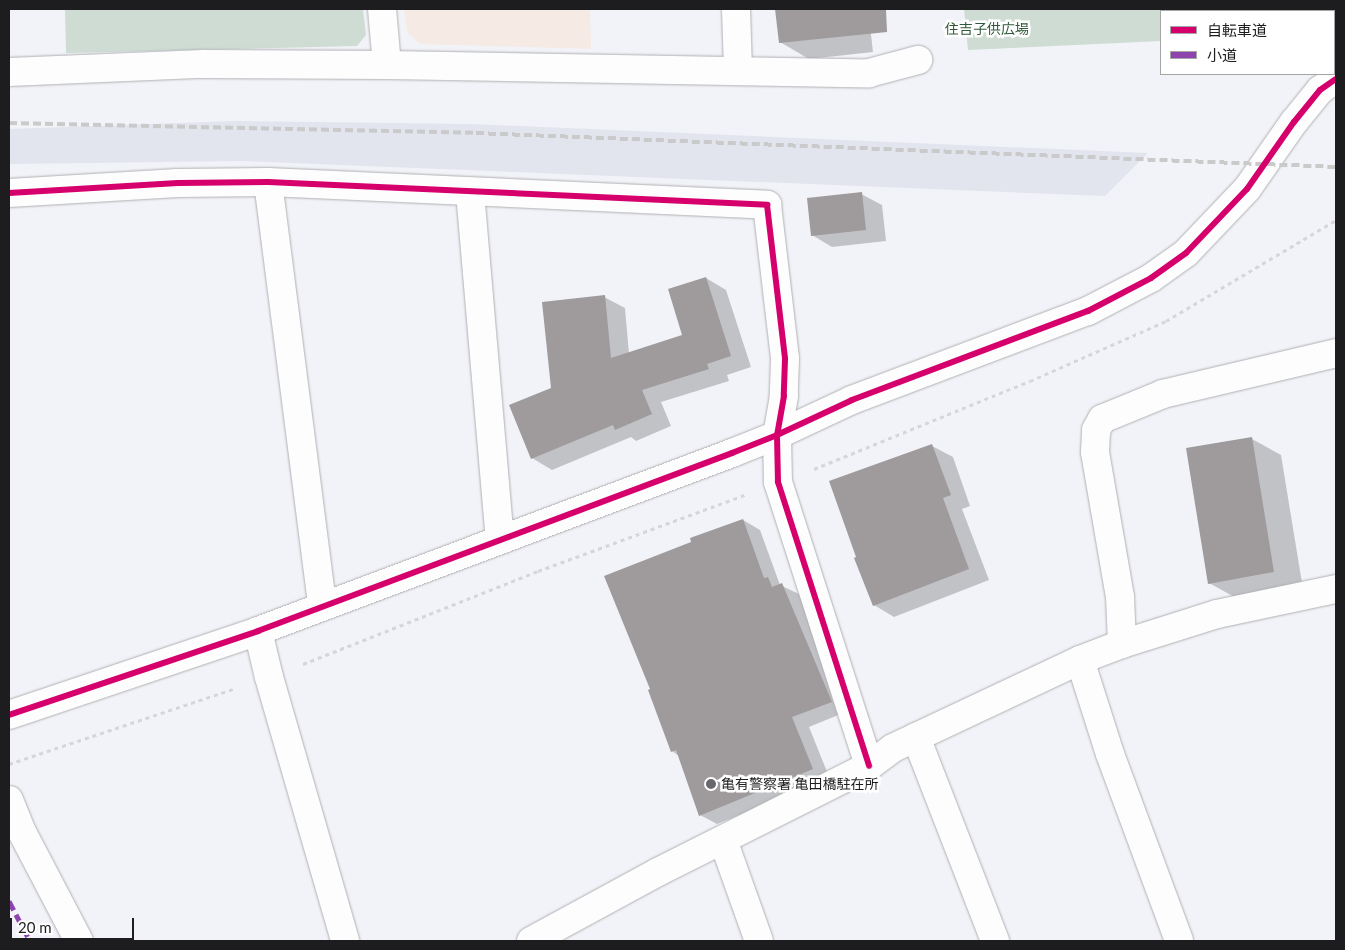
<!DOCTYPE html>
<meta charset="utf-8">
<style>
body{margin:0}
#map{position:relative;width:1345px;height:950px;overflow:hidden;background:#f2f3f8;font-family:Lato,"Noto Sans JP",sans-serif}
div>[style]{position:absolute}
.built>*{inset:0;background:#e2e4ee}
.industrial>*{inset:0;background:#f5ebe4}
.green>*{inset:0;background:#cedcd3}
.shadow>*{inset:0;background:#0003}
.building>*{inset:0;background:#9f9a9b}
.path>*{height:3px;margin-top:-1.5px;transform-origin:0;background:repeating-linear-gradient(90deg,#d6d6d8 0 4px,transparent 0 8px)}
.roads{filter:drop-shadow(0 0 1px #afb0b3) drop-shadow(0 0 1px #afb0b3)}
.minor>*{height:28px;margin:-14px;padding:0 14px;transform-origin:14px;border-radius:14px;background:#fdfdfe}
.rail>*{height:4px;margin-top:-2px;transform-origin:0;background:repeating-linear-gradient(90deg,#cacacb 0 8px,transparent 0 12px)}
.quiet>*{height:5px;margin-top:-2.5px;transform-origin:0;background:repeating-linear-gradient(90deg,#8e44ad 0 10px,transparent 0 15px)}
.cycleway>*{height:6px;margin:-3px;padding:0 3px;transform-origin:3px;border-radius:3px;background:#d6006c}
.dots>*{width:14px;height:14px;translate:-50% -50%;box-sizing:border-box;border:2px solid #fff;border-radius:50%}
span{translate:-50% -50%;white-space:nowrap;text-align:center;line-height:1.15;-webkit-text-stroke:5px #fff;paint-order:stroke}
.park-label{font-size:14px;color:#305939}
.poi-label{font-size:14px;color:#1d1d20}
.left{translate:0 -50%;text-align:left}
.frame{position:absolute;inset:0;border:10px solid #1d1d20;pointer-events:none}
.legend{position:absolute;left:1160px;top:10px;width:175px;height:65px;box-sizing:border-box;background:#fff;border:1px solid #a5a5a6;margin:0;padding:6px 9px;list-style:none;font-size:15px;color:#1d1d20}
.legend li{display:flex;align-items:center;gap:10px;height:25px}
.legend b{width:25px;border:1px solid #a5a5a6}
.scale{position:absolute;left:10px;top:918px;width:124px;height:22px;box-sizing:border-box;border:2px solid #1d1d20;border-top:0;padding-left:6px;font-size:15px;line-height:18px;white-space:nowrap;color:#1d1d20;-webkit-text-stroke:4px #fff;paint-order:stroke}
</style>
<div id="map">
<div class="built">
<i style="clip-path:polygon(234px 121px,471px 124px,1148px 153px,1105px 196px,243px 161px,9px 164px,9px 129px)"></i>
</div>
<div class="industrial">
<i style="clip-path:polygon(404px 9px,590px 9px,591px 49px,420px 44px,407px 32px)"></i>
</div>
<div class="green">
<i style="clip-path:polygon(65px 9px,363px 9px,366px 35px,357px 46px,66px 53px)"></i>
<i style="clip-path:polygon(964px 9px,1243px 9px,1242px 11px,1161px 11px,1161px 41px,968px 50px)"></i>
</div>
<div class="shadow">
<i style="clip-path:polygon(777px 9px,868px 9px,873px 52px,809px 59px,780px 42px)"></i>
<i style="clip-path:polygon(861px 194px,882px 205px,886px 241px,832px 247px,812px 235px)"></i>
<i style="clip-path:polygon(706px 278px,726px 290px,751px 367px,727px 375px,729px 381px,661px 402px,671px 426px,636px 441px,631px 437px,552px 470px,532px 458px,552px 389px,604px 297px,625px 308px,629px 354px,684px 336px)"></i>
<i style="clip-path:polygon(1252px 439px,1281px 455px,1303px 589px,1238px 599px,1209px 583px)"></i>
<i style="clip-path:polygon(932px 446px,953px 457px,970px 506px,962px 509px,989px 580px,894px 617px,874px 605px)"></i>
<i style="clip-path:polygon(743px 520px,760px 530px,780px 585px,799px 594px,848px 711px,809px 727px,830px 779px,717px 824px,700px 815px,679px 756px,672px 751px,652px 690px,693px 542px)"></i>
</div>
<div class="building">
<i style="clip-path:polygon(775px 9px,886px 9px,887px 32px,779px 43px)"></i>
<i style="clip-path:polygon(862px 192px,866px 230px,811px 236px,807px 198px)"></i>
<i style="clip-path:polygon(706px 277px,731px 356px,707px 364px,709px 369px,642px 390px,652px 414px,615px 430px,613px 425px,531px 459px,509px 405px,551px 388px,542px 302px,605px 295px,611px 358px,682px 335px,668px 289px)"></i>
<i style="clip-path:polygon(1252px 437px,1274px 572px,1208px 584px,1186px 448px)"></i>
<i style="clip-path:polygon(932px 444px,951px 495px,943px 498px,969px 569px,873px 606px,854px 558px,856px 557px,829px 481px)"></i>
<i style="clip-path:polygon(743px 519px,764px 578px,768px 577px,772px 587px,782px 583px,832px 702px,792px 717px,813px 769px,699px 816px,676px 750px,671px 752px,648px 690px,650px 689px,604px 576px,691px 542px,690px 538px)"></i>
</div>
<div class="path">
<i style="left:814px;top:469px;width:233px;rotate:-22.2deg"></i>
<i style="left:1030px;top:381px;width:149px;rotate:-23.8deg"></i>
<i style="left:1166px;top:321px;width:198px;rotate:-30.7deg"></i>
<i style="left:303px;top:664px;width:253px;rotate:-21.6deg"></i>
<i style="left:538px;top:571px;width:221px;rotate:-20.2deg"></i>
<i style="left:9px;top:764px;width:239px;rotate:-18.5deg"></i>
</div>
<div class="roads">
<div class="minor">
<i style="left:382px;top:9px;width:56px;rotate:84.9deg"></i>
<i style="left:736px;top:9px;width:61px;rotate:88.1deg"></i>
<i style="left:1319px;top:9px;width:3px;rotate:45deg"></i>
<i style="left:1334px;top:36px;width:5px;rotate:68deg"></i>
<i style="left:9px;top:72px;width:194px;rotate:-2.4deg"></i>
<i style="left:203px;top:64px;width:184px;rotate:0.3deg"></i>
<i style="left:387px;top:65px;width:482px;rotate:1deg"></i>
<i style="left:869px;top:73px;width:51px;rotate:-14.9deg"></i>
<i style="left:268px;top:182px;width:426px;rotate:82.7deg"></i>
<i style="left:470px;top:192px;width:349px;rotate:85.1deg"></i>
<i style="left:9px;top:193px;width:169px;rotate:-3.4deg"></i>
<i style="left:178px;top:183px;width:90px;rotate:-0.6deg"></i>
<i style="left:268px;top:182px;width:500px;rotate:2.6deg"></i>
<i style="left:767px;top:205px;width:155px;rotate:83.3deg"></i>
<i style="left:785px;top:359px;width:37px;rotate:92deg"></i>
<i style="left:784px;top:396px;width:40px;rotate:100deg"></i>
<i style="left:777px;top:435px;width:47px;rotate:88.8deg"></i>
<i style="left:778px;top:482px;width:298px;rotate:72.2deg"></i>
<i style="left:258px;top:631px;width:47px;rotate:76.6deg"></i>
<i style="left:269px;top:677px;width:275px;rotate:73.9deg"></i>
<i style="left:1122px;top:644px;width:47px;rotate:-92.4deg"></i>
<i style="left:1120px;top:597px;width:147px;rotate:-99.8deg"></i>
<i style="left:1095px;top:452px;width:22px;rotate:-87deg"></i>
<i style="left:1096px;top:430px;width:13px;rotate:-61deg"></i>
<i style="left:1102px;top:419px;width:66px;rotate:-22.3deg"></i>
<i style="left:1163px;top:394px;width:178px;rotate:-13.3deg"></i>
<i style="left:1080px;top:660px;width:99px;rotate:72.3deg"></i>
<i style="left:1110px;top:754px;width:199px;rotate:69.7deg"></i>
<i style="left:9px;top:715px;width:263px;rotate:-18.6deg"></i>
<i style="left:258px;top:631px;width:506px;rotate:-20.58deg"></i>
<i style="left:732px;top:453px;width:48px;rotate:-21.8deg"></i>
<i style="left:777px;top:435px;width:83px;rotate:-25deg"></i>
<i style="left:852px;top:400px;width:252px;rotate:-20.7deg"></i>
<i style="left:1088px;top:311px;width:71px;rotate:-27.6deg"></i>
<i style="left:1151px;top:278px;width:43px;rotate:-35.5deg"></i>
<i style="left:1186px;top:253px;width:88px;rotate:-46.4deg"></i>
<i style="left:1247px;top:189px;width:82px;rotate:-55deg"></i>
<i style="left:1294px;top:122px;width:41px;rotate:-50.9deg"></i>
<i style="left:1320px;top:90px;width:19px;rotate:-35deg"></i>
<i style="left:916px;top:737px;width:219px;rotate:68.8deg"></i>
<i style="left:9px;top:800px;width:35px;rotate:68deg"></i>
<i style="left:22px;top:832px;width:123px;rotate:62.4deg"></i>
<i style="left:723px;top:840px;width:107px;rotate:70.4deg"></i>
<i style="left:531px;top:941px;width:145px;rotate:-28.5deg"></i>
<i style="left:658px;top:872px;width:236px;rotate:-26.7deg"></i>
<i style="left:869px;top:766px;width:30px;rotate:-37deg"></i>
<i style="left:893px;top:748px;width:207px;rotate:-25.2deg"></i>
<i style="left:1080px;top:660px;width:45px;rotate:-20.9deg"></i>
<i style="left:1122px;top:644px;width:100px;rotate:-17.5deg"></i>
<i style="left:1217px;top:614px;width:122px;rotate:-11.9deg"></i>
</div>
</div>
<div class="rail">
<i style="left:9px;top:123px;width:467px;rotate:1.2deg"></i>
<i style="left:476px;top:133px;width:861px;rotate:2.26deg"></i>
</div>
<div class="quiet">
<i style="left:9px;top:901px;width:45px;rotate:62.3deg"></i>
</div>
<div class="cycleway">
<i style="left:9px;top:193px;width:169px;rotate:-3.4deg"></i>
<i style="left:178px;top:183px;width:90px;rotate:-0.6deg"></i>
<i style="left:268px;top:182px;width:500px;rotate:2.6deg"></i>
<i style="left:767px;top:205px;width:155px;rotate:83.3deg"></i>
<i style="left:785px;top:359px;width:37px;rotate:92deg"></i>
<i style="left:784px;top:396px;width:40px;rotate:100deg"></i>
<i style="left:777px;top:435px;width:47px;rotate:88.8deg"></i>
<i style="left:778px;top:482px;width:298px;rotate:72.2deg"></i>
<i style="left:9px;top:715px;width:263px;rotate:-18.6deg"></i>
<i style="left:258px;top:631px;width:506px;rotate:-20.58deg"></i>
<i style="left:732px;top:453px;width:48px;rotate:-21.8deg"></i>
<i style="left:777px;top:435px;width:83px;rotate:-25deg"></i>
<i style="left:852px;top:400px;width:252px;rotate:-20.7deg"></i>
<i style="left:1088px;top:311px;width:71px;rotate:-27.6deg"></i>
<i style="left:1151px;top:278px;width:43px;rotate:-35.5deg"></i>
<i style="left:1186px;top:253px;width:88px;rotate:-46.4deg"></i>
<i style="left:1247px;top:189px;width:82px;rotate:-55deg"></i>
<i style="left:1294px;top:122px;width:41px;rotate:-50.9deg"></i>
<i style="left:1320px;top:90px;width:19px;rotate:-35deg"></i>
</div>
<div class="dots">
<i style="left:711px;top:784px;background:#68686c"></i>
</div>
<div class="park-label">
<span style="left:987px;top:29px">住吉子供広場</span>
</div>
<div class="poi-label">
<span class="left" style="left:721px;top:784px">亀有警察署 亀田橋駐在所</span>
</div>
<div class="frame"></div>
<ul class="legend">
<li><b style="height:6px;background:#d6006c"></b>自転車道</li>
<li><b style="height:6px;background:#8e44ad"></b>小道</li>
</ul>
<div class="scale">20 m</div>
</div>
